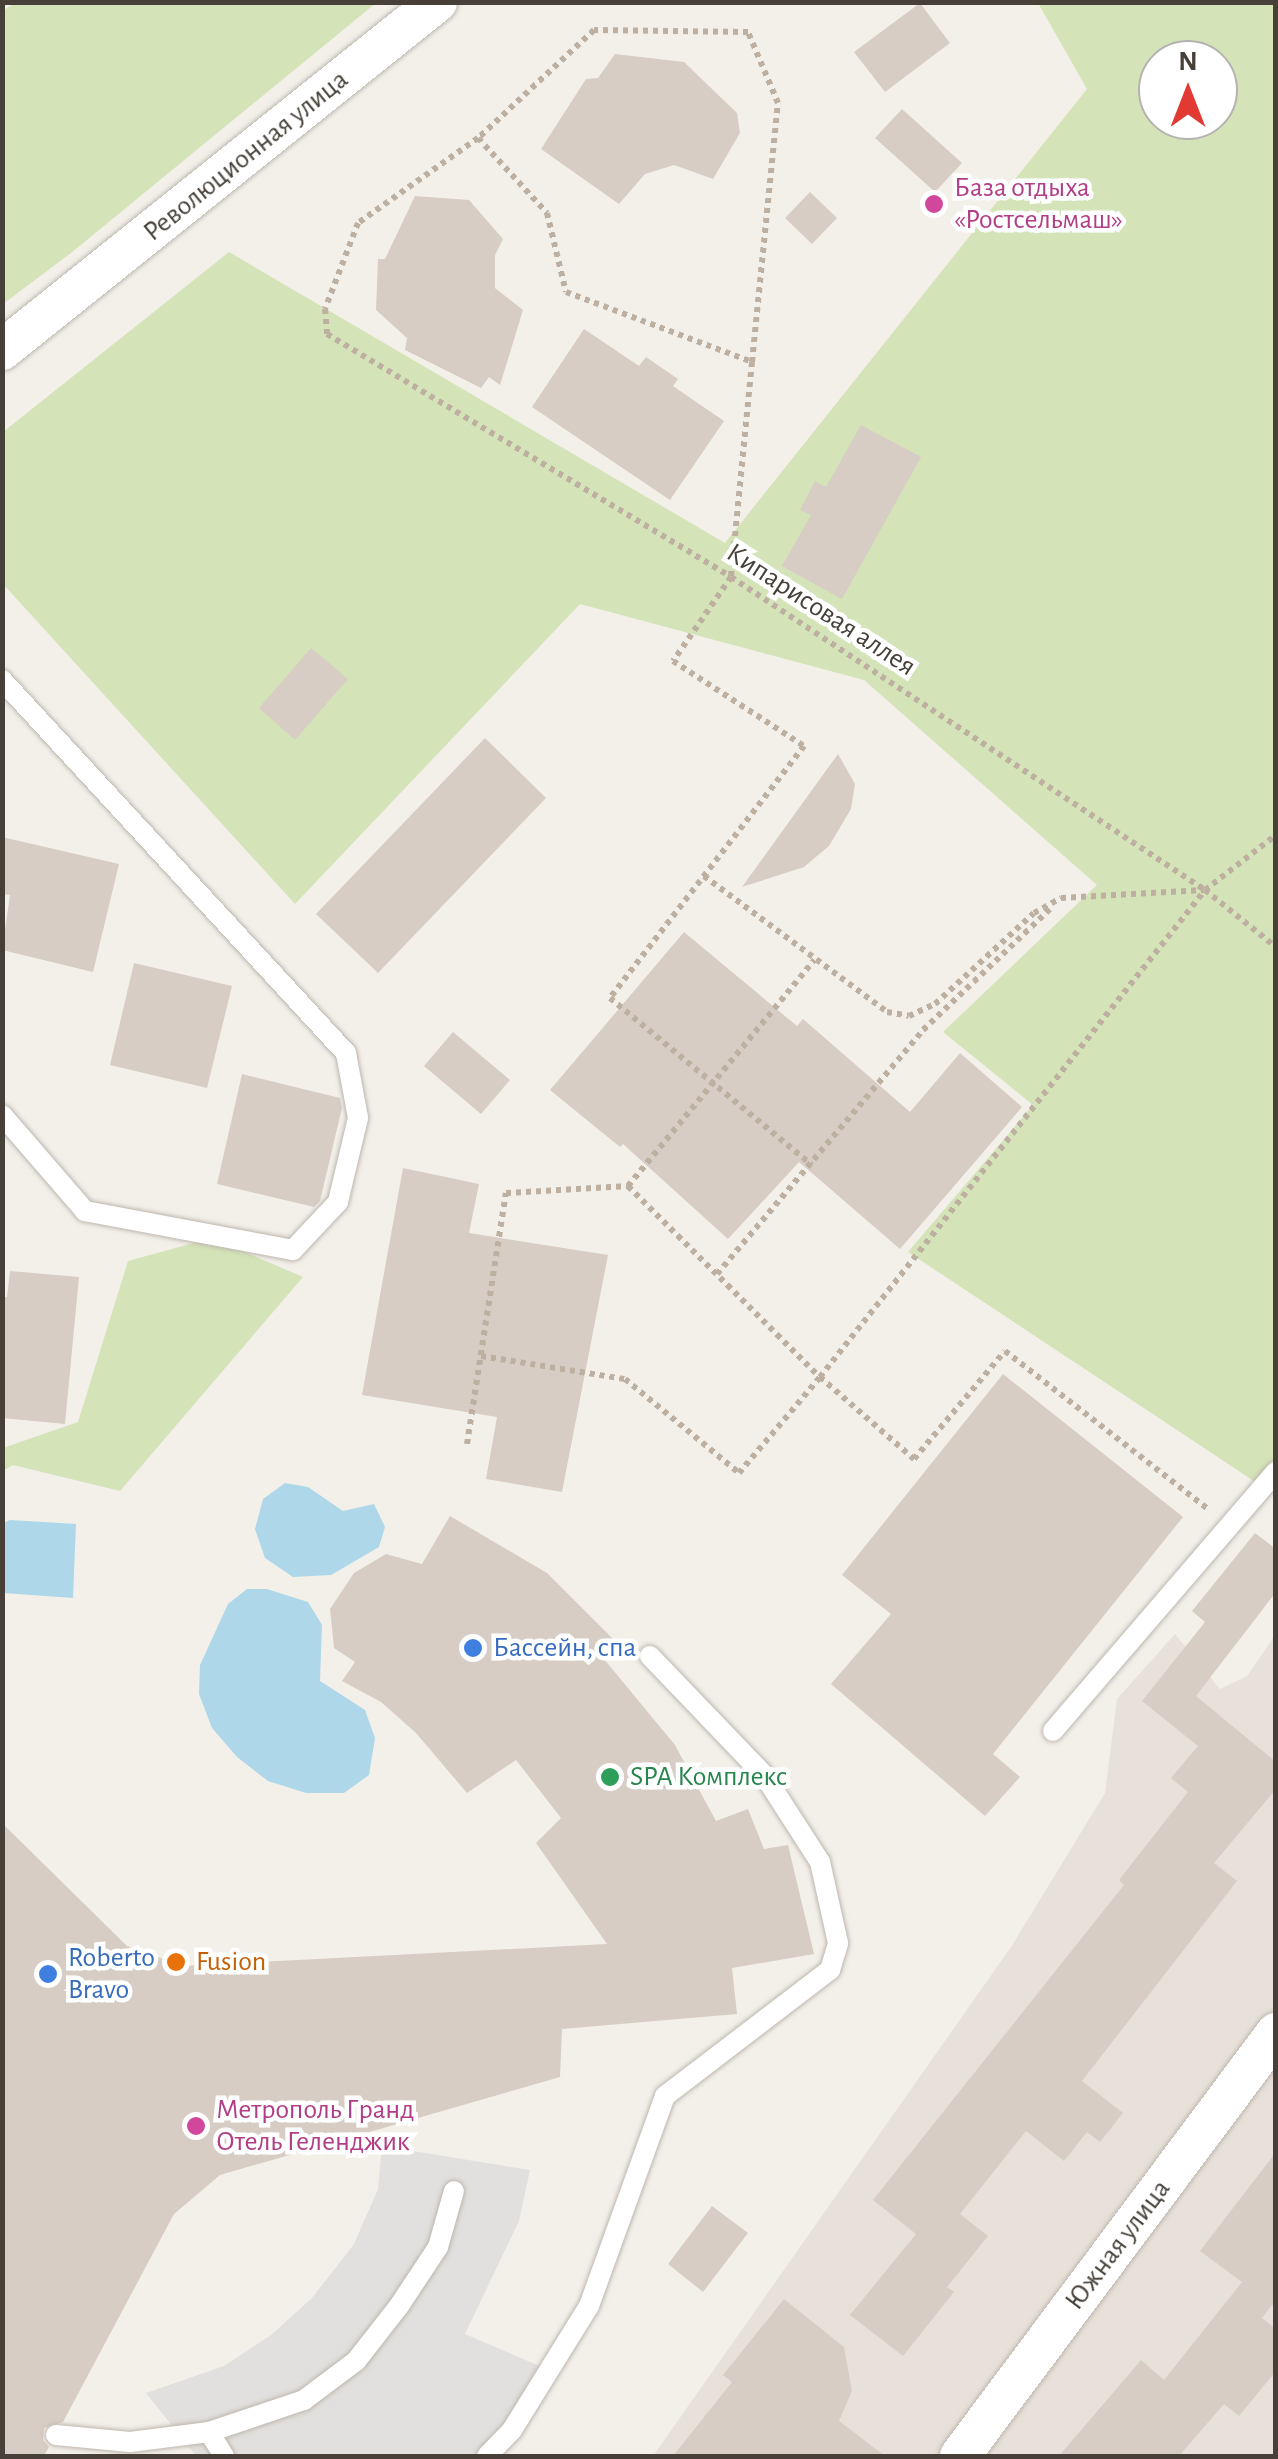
<!DOCTYPE html>
<meta charset="utf-8">
<style>
body{margin:0}
#map{position:relative;width:1278px;height:2459px;overflow:hidden;background:#f3f0ea;font-family:"Alegreya Sans",sans-serif}
div>[style]{position:absolute}
.residential>*{inset:0;background:#e7e1d9}
.green>*{inset:0;background:#d4e3b8}
.parking>*{inset:0;background:#e2e0de}
.water>*{inset:0;background:#aed7e9}
.building>*{inset:0;background:#d7cdc4}
.path>*{height:6px;margin-top:-3px;transform-origin:0;background:repeating-linear-gradient(90deg,#beb0a1 0 5px,transparent 0 10px)}
.roads{filter:drop-shadow(0 0 2px #beb6ae) drop-shadow(0 0 2px #beb6ae)}
.lane>*{height:20px;margin:-10px;padding:0 10px;transform-origin:10px;border-radius:10px;background:#fff}
.street>*{height:40px;margin:-20px;padding:0 20px;transform-origin:20px;border-radius:20px;background:#fff}
.dots>*{width:28px;height:28px;translate:-50% -50%;box-sizing:border-box;border:5px solid #fff;border-radius:50%}
span{translate:-50% -50%;white-space:nowrap;text-align:center;line-height:1.15;-webkit-text-stroke:9px #fff;paint-order:stroke}
.street-label{font-size:28px;color:#464039}
.hotel-label{font-size:28px;color:#b23c85}
.left{translate:0 -50%;text-align:left}
.shop-label{font-size:28px;color:#366cbe}
.leisure-label{font-size:28px;color:#27864d}
.food-label{font-size:28px;color:#c56008}
.frame{position:absolute;inset:0;border:5px solid #464039;pointer-events:none}
.north{position:absolute;left:1138px;top:40px;width:100px;height:100px;box-sizing:border-box;background:#fff;border:2px solid #b5b3b0;border-radius:50%;rotate:0deg;font-size:28px;font-weight:700;line-height:40px;text-align:center;color:#464039}
.north::after{content:'';display:block;margin:auto;width:35px;height:45px;background:#e23932;clip-path:polygon(50% 0,100% 100%,50% 72%,0 100%)}
</style>
<div id="map">
<div class="residential">
<i style="clip-path:polygon(1175px 1634px,1220px 1689px,1247px 1676px,1275px 1635px,1275px 2456px,653px 2456px,1011px 1947px,1105px 1793px,1117px 1699px)"></i>
</div>
<div class="green">
<i style="clip-path:polygon(15px 3px,15px 2px,376px 3px,71px 253px,3px 304px,2px 11px)"></i>
<i style="clip-path:polygon(evenodd,1038px 3px,1275px 3px,1275px 1474px,1263px 1487px,908px 1252px,1033px 1105px,943px 1032px,1097px 885px,864px 680px,580px 604px,295px 904px,3px 584px,3px 432px,229px 252px,725px 543px,1087px 89px,1038px 3px,1158px 60px,1218px 60px,1218px 120px,1158px 120px,1158px 60px)"></i>
<i style="clip-path:polygon(212px 1238px,303px 1277px,120px 1491px,13px 1465px,3px 1471px,3px 1448px,78px 1422px,128px 1261px)"></i>
</div>
<div class="parking">
<i style="clip-path:polygon(382px 2146px,530px 2170px,519px 2221px,465px 2334px,549px 2370px,491px 2456px,196px 2456px,146px 2393px,224px 2366px,271px 2335px,312px 2298px,354px 2244px,378px 2189px)"></i>
</div>
<div class="water">
<i style="clip-path:polygon(285px 1483px,308px 1487px,343px 1511px,374px 1504px,385px 1527px,379px 1547px,331px 1575px,293px 1577px,265px 1558px,255px 1529px,263px 1499px)"></i>
<i style="clip-path:polygon(10px 1520px,76px 1524px,73px 1598px,3px 1593px,3px 1523px)"></i>
<i style="clip-path:polygon(247px 1589px,267px 1589px,308px 1602px,322px 1625px,320px 1681px,365px 1710px,375px 1738px,369px 1775px,344px 1793px,306px 1793px,268px 1781px,237px 1757px,212px 1728px,199px 1694px,200px 1665px,228px 1604px)"></i>
</div>
<div class="building">
<i style="clip-path:polygon(920px 3px,950px 43px,885px 92px,854px 52px)"></i>
<i style="clip-path:polygon(615px 54px,684px 62px,737px 113px,740px 133px,713px 179px,674px 165px,645px 174px,619px 204px,541px 149px,586px 79px,598px 78px)"></i>
<i style="clip-path:polygon(902px 109px,962px 163px,935px 192px,875px 138px)"></i>
<i style="clip-path:polygon(810px 192px,837px 218px,812px 244px,785px 218px)"></i>
<i style="clip-path:polygon(415px 196px,469px 200px,503px 239px,495px 255px,495px 288px,523px 310px,500px 385px,489px 377px,481px 388px,405px 350px,407px 338px,376px 310px,378px 259px,385px 259px)"></i>
<i style="clip-path:polygon(584px 329px,639px 366px,646px 357px,678px 379px,673px 386px,724px 421px,670px 500px,532px 407px)"></i>
<i style="clip-path:polygon(861px 425px,921px 457px,842px 599px,782px 566px,811px 515px,800px 510px,815px 481px,826px 487px)"></i>
<i style="clip-path:polygon(311px 648px,348px 679px,295px 740px,259px 708px)"></i>
<i style="clip-path:polygon(485px 738px,546px 798px,378px 973px,316px 914px)"></i>
<i style="clip-path:polygon(838px 754px,855px 784px,851px 809px,829px 846px,804px 867px,742px 887px)"></i>
<i style="clip-path:polygon(2px 837px,119px 864px,93px 972px,2px 950px,10px 895px,2px 894px)"></i>
<i style="clip-path:polygon(684px 932px,797px 1026px,803px 1019px,910px 1112px,960px 1053px,1022px 1107px,900px 1249px,799px 1162px,728px 1239px,623px 1144px,620px 1147px,550px 1090px)"></i>
<i style="clip-path:polygon(134px 963px,232px 986px,207px 1088px,110px 1065px)"></i>
<i style="clip-path:polygon(453px 1032px,510px 1080px,481px 1114px,424px 1066px)"></i>
<i style="clip-path:polygon(242px 1074px,340px 1098px,342px 1108px,320px 1201px,314px 1207px,217px 1184px)"></i>
<i style="clip-path:polygon(403px 1168px,479px 1184px,469px 1233px,608px 1255px,562px 1492px,486px 1479px,497px 1417px,362px 1395px)"></i>
<i style="clip-path:polygon(10px 1271px,79px 1277px,65px 1424px,2px 1418px,2px 1297px,7px 1297px)"></i>
<i style="clip-path:polygon(1003px 1374px,1183px 1517px,993px 1754px,1020px 1777px,985px 1816px,831px 1684px,891px 1614px,842px 1575px)"></i>
<i style="clip-path:polygon(450px 1516px,547px 1573px,618px 1644px,604px 1659px,675px 1745px,716px 1821px,748px 1809px,764px 1849px,788px 1845px,814px 1954px,732px 1968px,737px 2014px,562px 2029px,560px 2077px,220px 2175px,174px 2214px,63px 2422px,44px 2428px,43px 2440px,49px 2447px,44px 2456px,2px 2456px,2px 1823px,127px 1946px,183px 1966px,607px 1944px,536px 1843px,561px 1818px,516px 1760px,467px 1793px,416px 1733px,381px 1702px,342px 1681px,355px 1662px,334px 1648px,330px 1609px,354px 1573px,386px 1554px,422px 1564px)"></i>
<i style="clip-path:polygon(1255px 1533px,1276px 1549px,1276px 1592px,1196px 1696px,1276px 1762px,1276px 1789px,1214px 1863px,1237px 1881px,1082px 2081px,1123px 2113px,1100px 2142px,1087px 2132px,1064px 2161px,1026px 2131px,960px 2214px,988px 2236px,947px 2287px,954px 2292px,903px 2356px,850px 2315px,916px 2234px,873px 2200px,1124px 1885px,1119px 1880px,1188px 1792px,1171px 1778px,1198px 1746px,1142px 1701px,1205px 1622px,1192px 1611px)"></i>
<i style="clip-path:polygon(1276px 2152px,1276px 2308px,1272px 2305px,1262px 2318px,1276px 2329px,1276px 2371px,1239px 2416px,1224px 2404px,1179px 2456px,1059px 2456px,1141px 2360px,1164px 2380px,1242px 2282px,1200px 2251px)"></i>
<i style="clip-path:polygon(712px 2206px,748px 2233px,703px 2292px,668px 2264px)"></i>
<i style="clip-path:polygon(784px 2299px,844px 2347px,852px 2391px,839px 2421px,885px 2456px,673px 2456px,732px 2382px,723px 2375px)"></i>
</div>
<div class="path">
<i style="left:478px;top:138px;width:147px;rotate:144.7deg"></i>
<i style="left:358px;top:223px;width:92px;rotate:111deg"></i>
<i style="left:325px;top:309px;width:25px;rotate:85deg"></i>
<i style="left:327px;top:334px;width:471px;rotate:31deg"></i>
<i style="left:731px;top:577px;width:568px;rotate:33.44deg"></i>
<i style="left:1205px;top:890px;width:91px;rotate:38.8deg"></i>
<i style="left:752px;top:362px;width:260px;rotate:-84.3deg"></i>
<i style="left:778px;top:103px;width:77px;rotate:-112.9deg"></i>
<i style="left:748px;top:32px;width:154px;rotate:-179.3deg"></i>
<i style="left:594px;top:30px;width:158px;rotate:137deg"></i>
<i style="left:478px;top:138px;width:102px;rotate:47.4deg"></i>
<i style="left:547px;top:213px;width:81px;rotate:76.5deg"></i>
<i style="left:566px;top:292px;width:199px;rotate:20.6deg"></i>
<i style="left:752px;top:362px;width:216px;rotate:95.6deg"></i>
<i style="left:731px;top:577px;width:102px;rotate:124.6deg"></i>
<i style="left:673px;top:661px;width:156px;rotate:33deg"></i>
<i style="left:804px;top:746px;width:318px;rotate:127.6deg"></i>
<i style="left:610px;top:998px;width:262px;rotate:39.6deg"></i>
<i style="left:704px;top:876px;width:228px;rotate:36.6deg"></i>
<i style="left:887px;top:1012px;width:22px;rotate:10deg"></i>
<i style="left:909px;top:1016px;width:29px;rotate:-25deg"></i>
<i style="left:935px;top:1004px;width:134px;rotate:-42.6deg"></i>
<i style="left:1034px;top:913px;width:31px;rotate:-29deg"></i>
<i style="left:1061px;top:898px;width:143px;rotate:-3.2deg"></i>
<i style="left:628px;top:1186px;width:293px;rotate:-50.5deg"></i>
<i style="left:717px;top:1274px;width:319px;rotate:-49.8deg"></i>
<i style="left:923px;top:1030px;width:180px;rotate:-43.6deg"></i>
<i style="left:481px;top:1356px;width:146px;rotate:9.1deg"></i>
<i style="left:625px;top:1379px;width:148px;rotate:39.5deg"></i>
<i style="left:739px;top:1473px;width:126px;rotate:-49.8deg"></i>
<i style="left:820px;top:1377px;width:125px;rotate:41.1deg"></i>
<i style="left:914px;top:1459px;width:141px;rotate:-49.9deg"></i>
<i style="left:1005px;top:1351px;width:257px;rotate:37.9deg"></i>
<i style="left:467px;top:1444px;width:254px;rotate:-81.2deg"></i>
<i style="left:506px;top:1193px;width:122px;rotate:-3.3deg"></i>
<i style="left:628px;top:1186px;width:271px;rotate:44.9deg"></i>
<i style="left:820px;top:1377px;width:621px;rotate:-51.67deg"></i>
<i style="left:1205px;top:890px;width:90px;rotate:-37.8deg"></i>
</div>
<div class="roads">
<div class="lane">
<i style="left:2px;top:680px;width:507px;rotate:47.32deg"></i>
<i style="left:346px;top:1053px;width:66px;rotate:79.5deg"></i>
<i style="left:358px;top:1118px;width:86px;rotate:103.4deg"></i>
<i style="left:338px;top:1202px;width:66px;rotate:133.2deg"></i>
<i style="left:293px;top:1250px;width:212px;rotate:-169.4deg"></i>
<i style="left:85px;top:1211px;width:127px;rotate:-130.8deg"></i>
<i style="left:1053px;top:1731px;width:342px;rotate:-49.3deg"></i>
<i style="left:209px;top:2432px;width:28px;rotate:58deg"></i>
<i style="left:56px;top:2435px;width:74px;rotate:5.4deg"></i>
<i style="left:130px;top:2442px;width:80px;rotate:-7.2deg"></i>
<i style="left:209px;top:2432px;width:100px;rotate:-18.6deg"></i>
<i style="left:304px;top:2400px;width:65px;rotate:-36.9deg"></i>
<i style="left:356px;top:2361px;width:70px;rotate:-52deg"></i>
<i style="left:399px;top:2306px;width:71px;rotate:-56.5deg"></i>
<i style="left:438px;top:2247px;width:58px;rotate:-74.1deg"></i>
<i style="left:487px;top:2456px;width:36px;rotate:-46deg"></i>
<i style="left:512px;top:2430px;width:146px;rotate:-58.2deg"></i>
<i style="left:589px;top:2306px;width:223px;rotate:-70.1deg"></i>
<i style="left:665px;top:2096px;width:208px;rotate:-37.4deg"></i>
<i style="left:830px;top:1970px;width:28px;rotate:-73deg"></i>
<i style="left:838px;top:1943px;width:83px;rotate:-102.5deg"></i>
<i style="left:820px;top:1862px;width:103px;rotate:-122.8deg"></i>
<i style="left:764px;top:1775px;width:165px;rotate:-133.8deg"></i>
</div>
<div class="street">
<i style="left:2px;top:350px;width:557px;rotate:-38.66deg"></i>
<i style="left:960px;top:2456px;width:528px;rotate:-53.24deg"></i>
</div>
</div>
<div class="dots">
<i style="left:934px;top:204px;background:#d1479c"></i>
<i style="left:473px;top:1648px;background:#3f7fe0"></i>
<i style="left:610px;top:1777px;background:#2e9e5b"></i>
<i style="left:176px;top:1962px;background:#e8710a"></i>
<i style="left:48px;top:1974px;background:#3f7fe0"></i>
<i style="left:196px;top:2126px;background:#d1479c"></i>
</div>
<div class="street-label">
<span style="left:246px;top:156px;rotate:-39deg">Революционная улица</span>
<span style="left:821px;top:610px;rotate:33deg">Кипарисовая аллея</span>
<span style="left:1118px;top:2245px;rotate:-53deg">Южная улица</span>
</div>
<div class="hotel-label">
<span class="left" style="left:954px;top:204px">База отдыха<br>«Ростсельмаш»</span>
<span class="left" style="left:216px;top:2126px">Метрополь Гранд<br>Отель Геленджик</span>
</div>
<div class="shop-label">
<span class="left" style="left:493px;top:1648px">Бассейн, спа</span>
<span class="left" style="left:68px;top:1974px">Roberto<br>Bravo</span>
</div>
<div class="leisure-label">
<span class="left" style="left:630px;top:1777px">SPA Комплекс</span>
</div>
<div class="food-label">
<span class="left" style="left:196px;top:1962px">Fusion</span>
</div>
<div class="frame"></div>
<div class="north">N</div>
</div>
